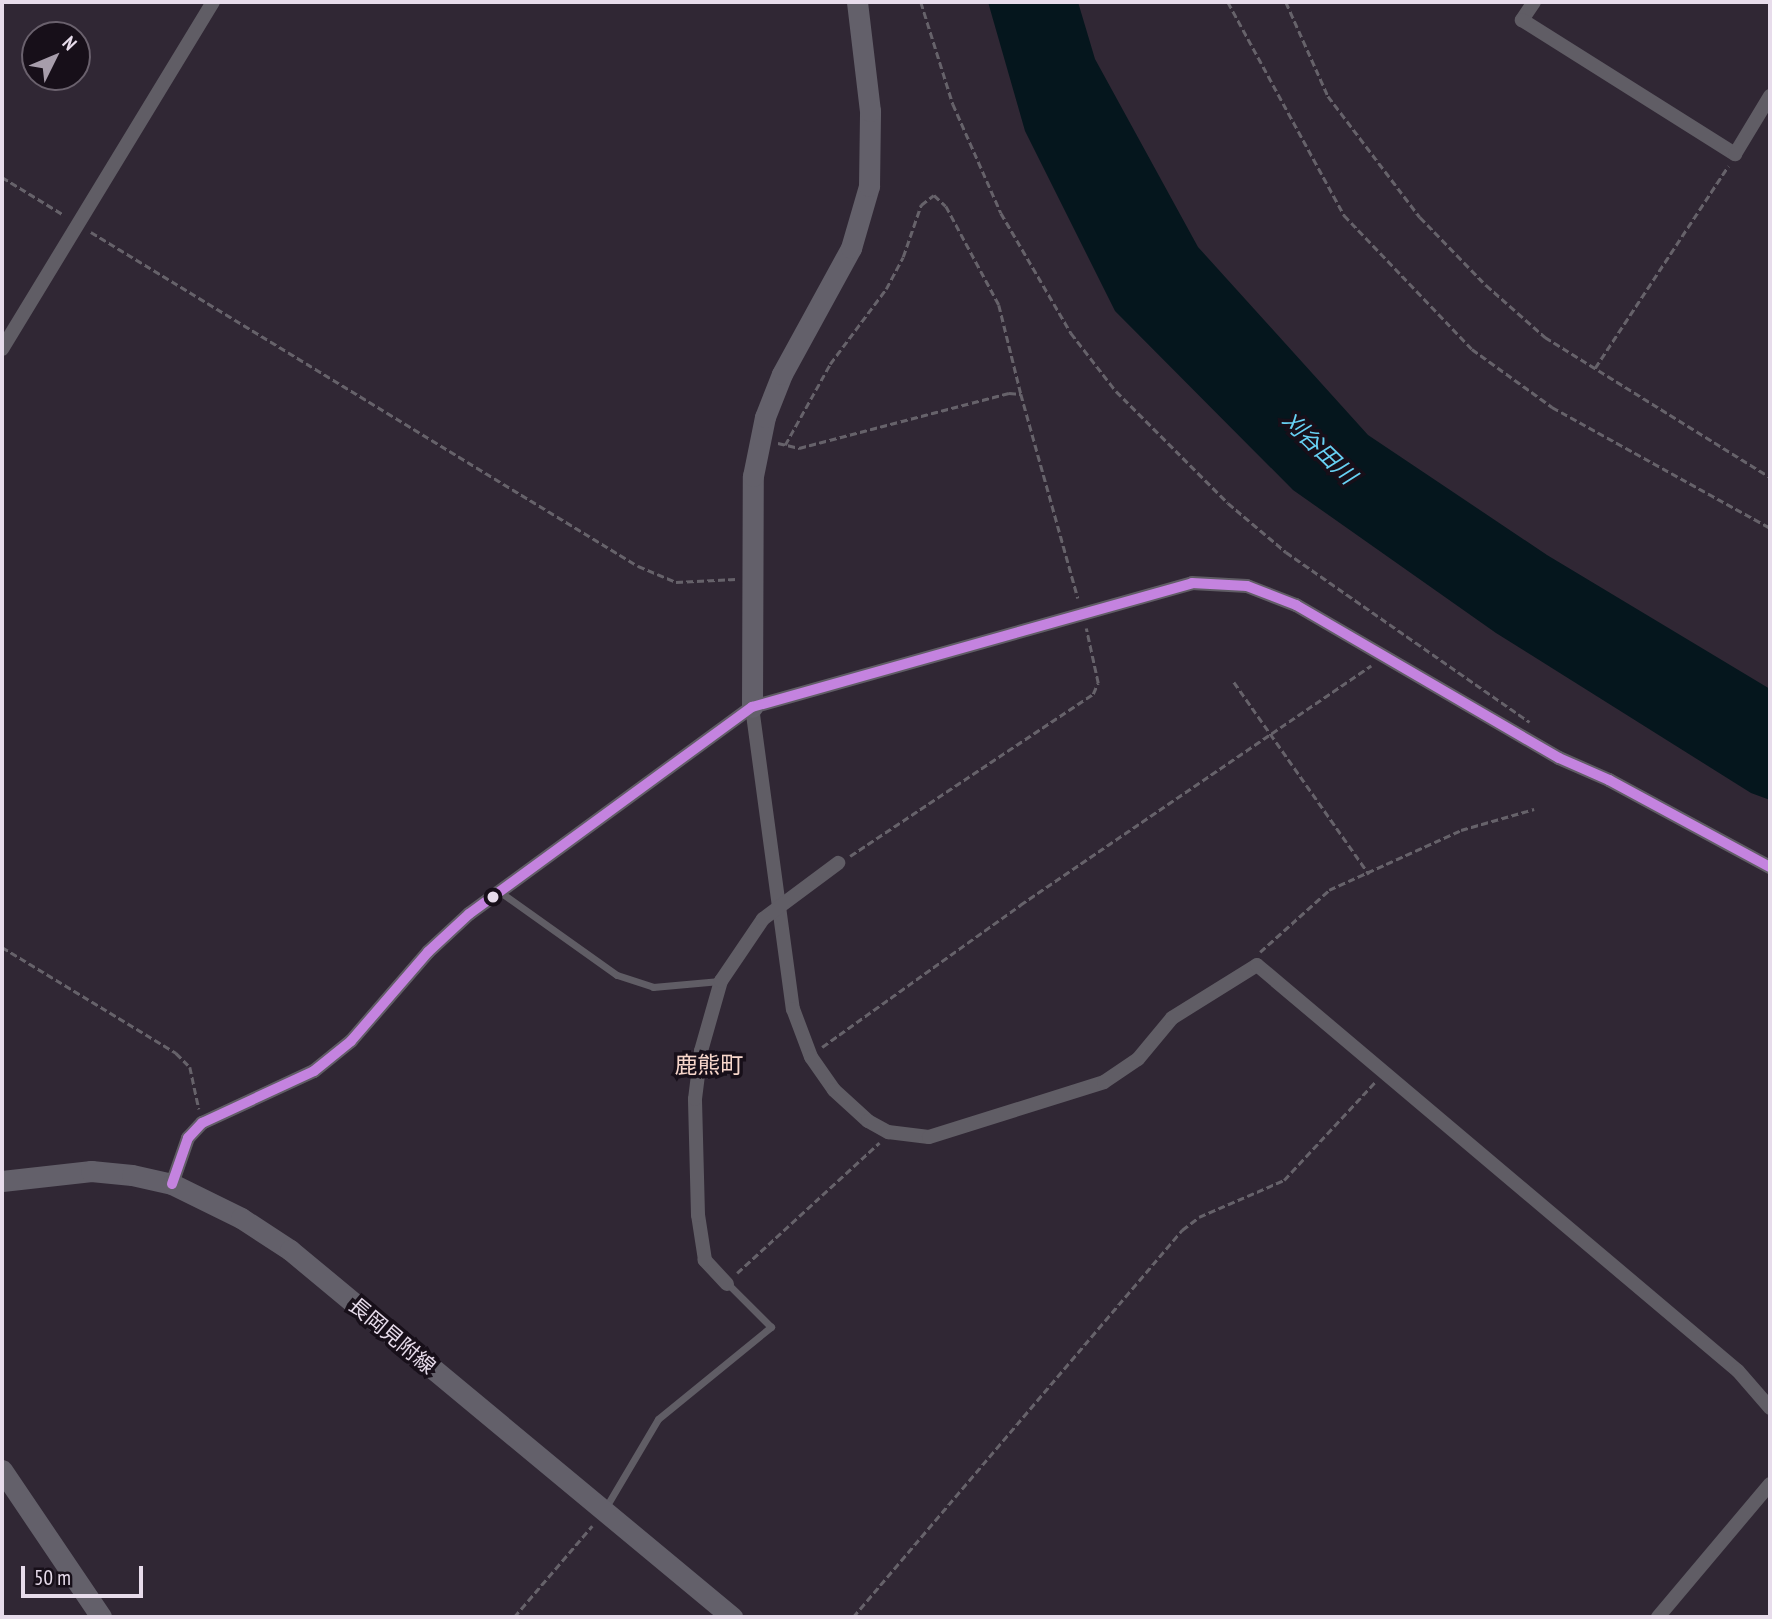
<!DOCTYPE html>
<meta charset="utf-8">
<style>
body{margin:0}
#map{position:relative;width:1772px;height:1619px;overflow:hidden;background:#302734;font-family:"PT Sans Narrow","Noto Sans JP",sans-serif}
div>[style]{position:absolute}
.water>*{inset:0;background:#05161d}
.path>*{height:2.5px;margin-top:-1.25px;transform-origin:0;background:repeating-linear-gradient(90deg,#66626a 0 7px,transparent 0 10.5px)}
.lane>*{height:7px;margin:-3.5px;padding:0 3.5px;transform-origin:3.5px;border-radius:3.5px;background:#605d65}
.street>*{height:14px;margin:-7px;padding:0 7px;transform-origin:7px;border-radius:7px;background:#605d65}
.secondary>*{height:21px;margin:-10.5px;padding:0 10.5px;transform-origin:10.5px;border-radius:10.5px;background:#63606a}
.bus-1>*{height:10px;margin:-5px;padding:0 5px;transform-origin:5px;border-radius:5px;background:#c483df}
.dots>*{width:19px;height:19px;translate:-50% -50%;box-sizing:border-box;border:4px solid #170f19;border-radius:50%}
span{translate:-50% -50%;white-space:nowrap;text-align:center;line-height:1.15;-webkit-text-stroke:7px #170f19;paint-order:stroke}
.street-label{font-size:21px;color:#e7dceb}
.water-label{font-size:23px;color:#67d1f3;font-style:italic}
.neighbourhood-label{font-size:23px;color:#f8d7cb}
.frame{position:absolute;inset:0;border:4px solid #e7dceb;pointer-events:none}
.north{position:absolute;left:21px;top:21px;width:70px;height:70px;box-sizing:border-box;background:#170f19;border:2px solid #6a616d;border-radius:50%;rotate:47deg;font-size:19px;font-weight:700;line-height:28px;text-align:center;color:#e7dceb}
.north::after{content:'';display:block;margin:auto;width:24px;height:32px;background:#a79dab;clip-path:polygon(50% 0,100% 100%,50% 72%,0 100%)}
.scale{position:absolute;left:21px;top:1566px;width:122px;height:32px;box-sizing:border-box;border:4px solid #e7dceb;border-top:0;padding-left:9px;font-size:21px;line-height:24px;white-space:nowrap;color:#e7dceb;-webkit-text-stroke:5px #170f19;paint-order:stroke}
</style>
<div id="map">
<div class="water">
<i style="clip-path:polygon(988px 2px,1078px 2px,1095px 59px,1198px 247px,1368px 435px,1547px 555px,1770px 689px,1770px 800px,1751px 793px,1496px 633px,1293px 490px,1115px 311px,1025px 131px)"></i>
</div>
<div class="path">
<i style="left:921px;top:2px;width:107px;rotate:72.6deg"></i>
<i style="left:953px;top:104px;width:119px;rotate:66.2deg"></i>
<i style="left:1001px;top:213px;width:139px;rotate:59.7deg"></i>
<i style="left:1071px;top:333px;width:73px;rotate:52.2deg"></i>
<i style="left:1116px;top:391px;width:158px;rotate:45deg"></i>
<i style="left:1228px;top:503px;width:76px;rotate:40.2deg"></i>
<i style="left:1286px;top:552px;width:297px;rotate:34.9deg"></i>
<i style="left:1228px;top:2px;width:243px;rotate:61.4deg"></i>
<i style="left:1344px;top:215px;width:185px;rotate:46.3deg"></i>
<i style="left:1472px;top:349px;width:99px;rotate:35.9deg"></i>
<i style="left:1552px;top:407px;width:249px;rotate:29deg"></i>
<i style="left:1286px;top:2px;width:103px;rotate:65.9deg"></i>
<i style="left:1328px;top:96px;width:152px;rotate:52.8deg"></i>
<i style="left:1420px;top:217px;width:95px;rotate:45.9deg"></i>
<i style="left:1486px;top:285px;width:79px;rotate:41.4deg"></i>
<i style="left:1545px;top:337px;width:265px;rotate:31.9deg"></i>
<i style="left:2px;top:177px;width:73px;rotate:31.5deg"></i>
<i style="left:91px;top:232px;width:641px;rotate:31.41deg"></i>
<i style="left:638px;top:566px;width:41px;rotate:22.8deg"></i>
<i style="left:676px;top:582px;width:60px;rotate:-2.9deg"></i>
<i style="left:1595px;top:368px;width:242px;rotate:-56.6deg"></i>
<i style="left:778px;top:443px;width:22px;rotate:13deg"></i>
<i style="left:799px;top:448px;width:217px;rotate:-14.7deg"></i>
<i style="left:1009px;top:393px;width:12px;rotate:5deg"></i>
<i style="left:1021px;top:394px;width:212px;rotate:74.4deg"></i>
<i style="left:785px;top:445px;width:93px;rotate:-60.9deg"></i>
<i style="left:830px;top:364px;width:94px;rotate:-53.3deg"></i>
<i style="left:886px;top:289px;width:36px;rotate:-62deg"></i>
<i style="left:903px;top:257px;width:55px;rotate:-70.9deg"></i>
<i style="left:921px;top:205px;width:16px;rotate:-38deg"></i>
<i style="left:934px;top:195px;width:16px;rotate:43deg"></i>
<i style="left:946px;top:206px;width:112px;rotate:61.8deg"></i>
<i style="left:999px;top:305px;width:92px;rotate:76.1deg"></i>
<i style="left:1234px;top:682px;width:235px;rotate:54.9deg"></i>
<i style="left:850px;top:856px;width:292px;rotate:-33.7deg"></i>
<i style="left:1093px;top:694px;width:12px;rotate:-66deg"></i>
<i style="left:1098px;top:683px;width:56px;rotate:-102.3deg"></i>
<i style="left:2px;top:947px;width:204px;rotate:31.3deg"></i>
<i style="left:176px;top:1053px;width:20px;rotate:45deg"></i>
<i style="left:190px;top:1067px;width:43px;rotate:77.9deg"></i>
<i style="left:1260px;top:952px;width:93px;rotate:-41.9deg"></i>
<i style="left:1329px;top:890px;width:145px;rotate:-24.4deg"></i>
<i style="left:1461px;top:830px;width:76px;rotate:-16deg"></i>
<i style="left:822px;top:1047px;width:244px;rotate:-35.6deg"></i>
<i style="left:1020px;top:905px;width:425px;rotate:-34.3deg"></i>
<i style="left:737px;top:1273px;width:193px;rotate:-42.5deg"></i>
<i style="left:514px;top:1617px;width:120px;rotate:-49.4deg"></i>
<i style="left:853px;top:1617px;width:508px;rotate:-49.63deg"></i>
<i style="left:1182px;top:1230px;width:21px;rotate:-37deg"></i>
<i style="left:1199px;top:1217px;width:93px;rotate:-23.5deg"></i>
<i style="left:1284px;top:1180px;width:134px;rotate:-47.1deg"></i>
</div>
<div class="lane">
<i style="left:500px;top:892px;width:143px;rotate:35.4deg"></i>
<i style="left:617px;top:975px;width:38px;rotate:18deg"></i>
<i style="left:653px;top:987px;width:67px;rotate:-5.1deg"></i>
<i style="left:606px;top:1507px;width:102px;rotate:-59.4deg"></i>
<i style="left:658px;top:1419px;width:146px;rotate:-39.2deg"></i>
<i style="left:771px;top:1327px;width:61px;rotate:-135deg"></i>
</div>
<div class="street">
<i style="left:1534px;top:2px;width:22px;rotate:124deg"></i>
<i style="left:1522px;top:20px;width:252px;rotate:32.2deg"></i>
<i style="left:1735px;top:154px;width:68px;rotate:-58.9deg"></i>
<i style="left:2px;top:349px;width:406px;rotate:-58.7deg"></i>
<i style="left:752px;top:707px;width:305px;rotate:82.3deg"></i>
<i style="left:793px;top:1009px;width:51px;rotate:69.4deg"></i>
<i style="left:811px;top:1057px;width:40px;rotate:55.1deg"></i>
<i style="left:834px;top:1090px;width:46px;rotate:42.4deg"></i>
<i style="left:868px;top:1121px;width:23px;rotate:29deg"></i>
<i style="left:888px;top:1132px;width:41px;rotate:7deg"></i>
<i style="left:929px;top:1137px;width:183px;rotate:-17.4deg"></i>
<i style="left:1104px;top:1082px;width:41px;rotate:-34.1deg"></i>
<i style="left:1138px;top:1059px;width:53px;rotate:-50.3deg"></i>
<i style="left:1172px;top:1018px;width:100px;rotate:-31.9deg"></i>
<i style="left:1257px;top:965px;width:629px;rotate:40.17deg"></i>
<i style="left:1738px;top:1371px;width:49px;rotate:49.1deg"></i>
<i style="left:172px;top:1184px;width:49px;rotate:-70.8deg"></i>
<i style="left:188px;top:1138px;width:21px;rotate:-47deg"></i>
<i style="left:202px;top:1123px;width:123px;rotate:-24.9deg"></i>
<i style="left:314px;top:1071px;width:48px;rotate:-39deg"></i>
<i style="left:351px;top:1041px;width:118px;rotate:-49.1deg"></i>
<i style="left:428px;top:952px;width:56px;rotate:-42.8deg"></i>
<i style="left:469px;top:914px;width:351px;rotate:-36.2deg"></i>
<i style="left:752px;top:707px;width:457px;rotate:-15.7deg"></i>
<i style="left:1192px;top:583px;width:55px;rotate:3.1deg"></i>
<i style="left:1247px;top:586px;width:53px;rotate:21.2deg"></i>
<i style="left:1296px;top:605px;width:304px;rotate:30.2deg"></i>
<i style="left:1559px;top:758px;width:55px;rotate:23.7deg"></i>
<i style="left:1609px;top:780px;width:183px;rotate:28.4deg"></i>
<i style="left:727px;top:1284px;width:33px;rotate:-133deg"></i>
<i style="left:705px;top:1260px;width:46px;rotate:-98.8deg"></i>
<i style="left:698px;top:1215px;width:116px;rotate:-91.5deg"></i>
<i style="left:695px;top:1099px;width:48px;rotate:-82.9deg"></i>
<i style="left:701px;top:1051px;width:73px;rotate:-74.1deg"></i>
<i style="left:721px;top:981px;width:75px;rotate:-55.9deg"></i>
<i style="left:763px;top:919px;width:94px;rotate:-36.7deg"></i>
<i style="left:1658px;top:1617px;width:174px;rotate:-49.9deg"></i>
</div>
<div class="secondary">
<i style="left:752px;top:707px;width:231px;rotate:-89.8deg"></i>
<i style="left:753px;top:476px;width:60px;rotate:-78.5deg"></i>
<i style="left:765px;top:417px;width:46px;rotate:-68.4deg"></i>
<i style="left:782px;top:374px;width:144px;rotate:-61.3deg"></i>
<i style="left:851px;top:248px;width:65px;rotate:-73.8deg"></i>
<i style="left:869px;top:186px;width:75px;rotate:-89.2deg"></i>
<i style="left:870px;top:111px;width:110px;rotate:-96.8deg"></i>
<i style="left:2px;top:1181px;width:90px;rotate:-6.4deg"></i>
<i style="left:91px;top:1171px;width:41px;rotate:5.6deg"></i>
<i style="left:132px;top:1175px;width:41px;rotate:12.7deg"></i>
<i style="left:172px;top:1184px;width:77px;rotate:26.2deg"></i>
<i style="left:241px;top:1218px;width:59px;rotate:33.1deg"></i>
<i style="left:290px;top:1250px;width:575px;rotate:39.7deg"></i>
<i style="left:2px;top:1470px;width:177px;rotate:56deg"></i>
</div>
<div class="bus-1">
<i style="left:172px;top:1184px;width:49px;rotate:-70.8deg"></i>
<i style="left:188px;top:1138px;width:21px;rotate:-47deg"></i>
<i style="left:202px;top:1123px;width:123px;rotate:-24.9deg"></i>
<i style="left:314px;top:1071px;width:48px;rotate:-39deg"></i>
<i style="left:351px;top:1041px;width:118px;rotate:-49.1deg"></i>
<i style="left:428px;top:952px;width:56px;rotate:-42.8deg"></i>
<i style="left:469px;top:914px;width:351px;rotate:-36.2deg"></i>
<i style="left:752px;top:707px;width:457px;rotate:-15.7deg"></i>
<i style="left:1192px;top:583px;width:55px;rotate:3.1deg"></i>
<i style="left:1247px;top:586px;width:53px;rotate:21.2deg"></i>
<i style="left:1296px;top:605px;width:304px;rotate:30.2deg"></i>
<i style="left:1559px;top:758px;width:55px;rotate:23.7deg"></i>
<i style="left:1609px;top:780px;width:183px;rotate:28.4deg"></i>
</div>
<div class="dots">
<i style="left:493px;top:897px;background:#e7dceb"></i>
</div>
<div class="street-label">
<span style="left:392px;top:1336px;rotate:40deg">長岡見附線</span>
</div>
<div class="water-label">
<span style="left:1319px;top:448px;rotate:44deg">刈谷田川</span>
</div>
<div class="neighbourhood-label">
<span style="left:709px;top:1065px">鹿熊町</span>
</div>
<div class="frame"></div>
<div class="north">N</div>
<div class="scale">50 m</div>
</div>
